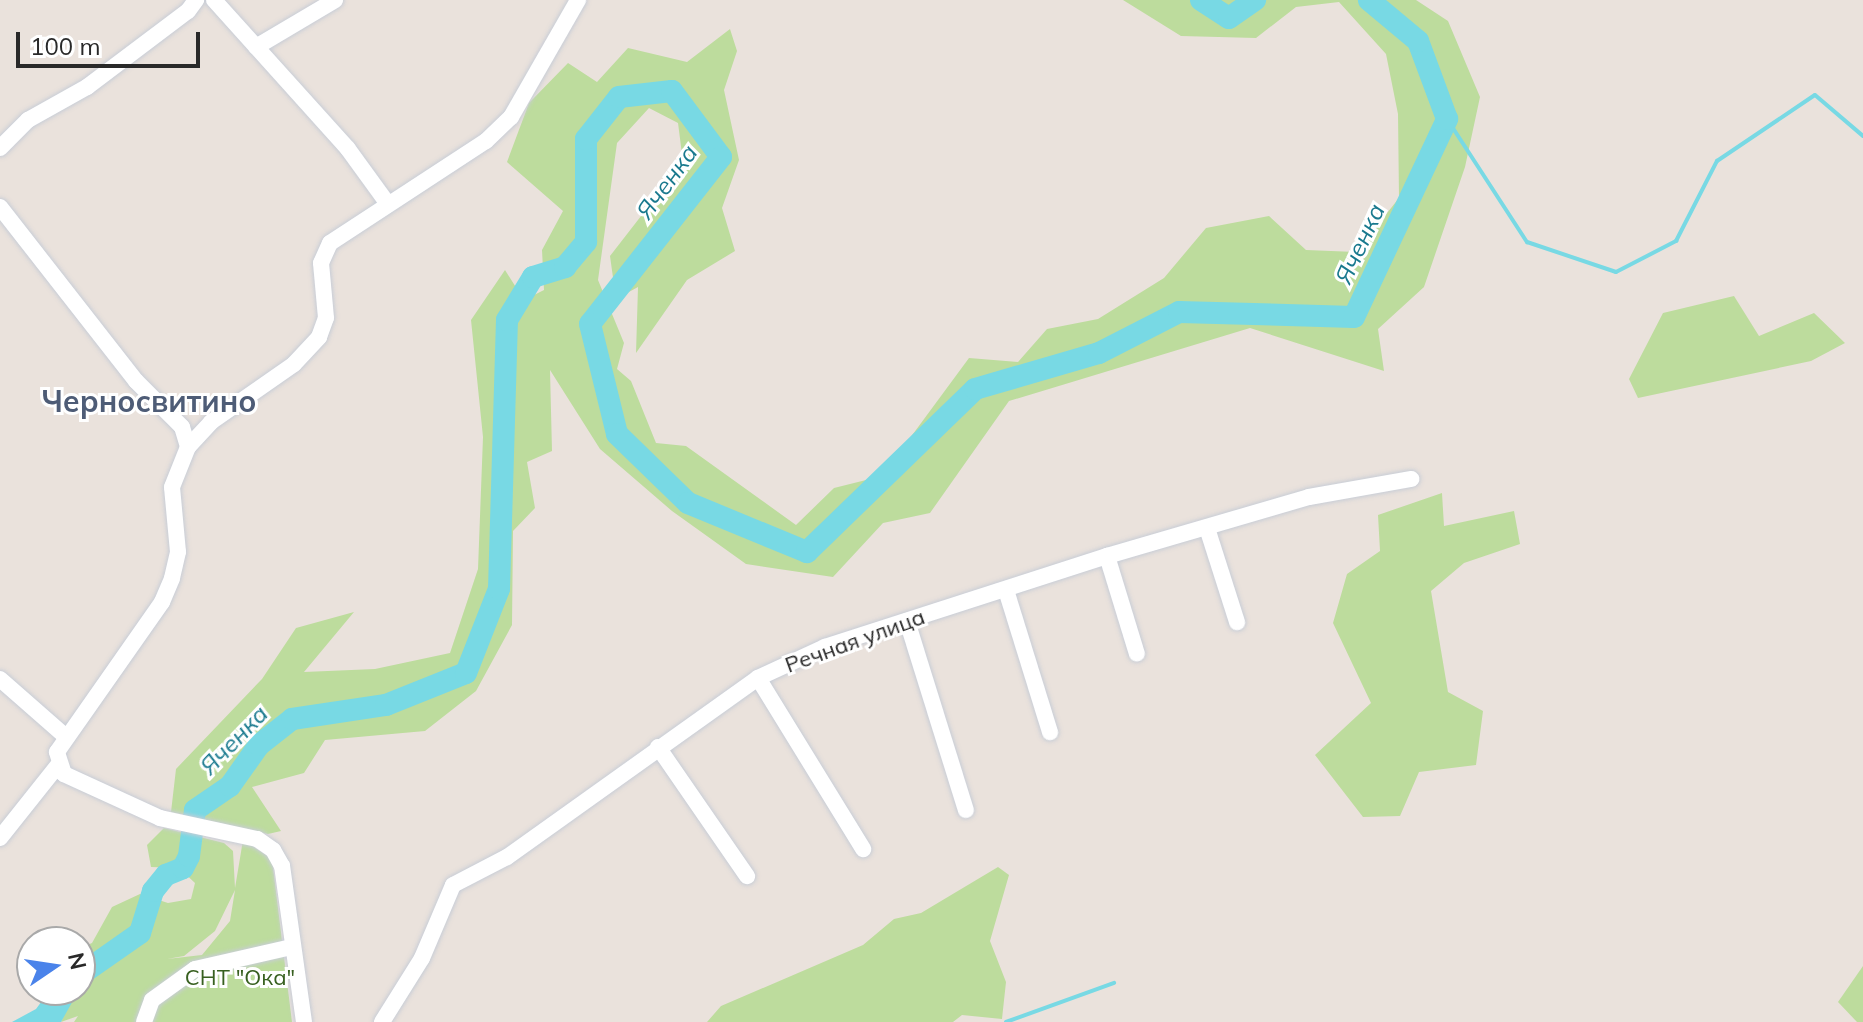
<!DOCTYPE html>
<meta charset="utf-8">
<style>
body{margin:0}
#map{position:relative;width:1863px;height:1022px;overflow:hidden;background:#eae2dc;font-family:Mulish,sans-serif}
div>[style]{position:absolute}
.green>*{inset:0;background:#bddc9d}
.water>*{inset:0;background:#78d9e4}
.stream>*{height:4px;margin:-2px;padding:0 2px;transform-origin:2px;border-radius:2px;background:#78d9e4}
.river>*{height:22px;margin:-11px;padding:0 11px;transform-origin:11px;border-radius:11px;background:#78d9e4}
.roads{filter:drop-shadow(0 0 2px #c8cdd6) drop-shadow(0 0 2px #c8cdd6)}
.minor>*{height:16px;margin:-8px;padding:0 8px;transform-origin:8px;border-radius:8px;background:#fff}
span{translate:-50% -50%;white-space:nowrap;text-align:center;line-height:1.15;-webkit-text-stroke:6px #fff;paint-order:stroke}
.street-label{font-size:22px;color:#292929}
.park-label{font-size:22px;color:#386020}
.water-label{font-size:24px;color:#19798e;font-style:italic}
.district-label{font-size:30px;color:#4e5c76;font-weight:700}
.north{position:absolute;left:16px;top:926px;width:80px;height:80px;box-sizing:border-box;background:#fff;border:2px solid #a9a9a9;border-radius:50%;rotate:77deg;font-size:22px;font-weight:700;line-height:32px;text-align:center;color:#292929}
.north::after{content:'';display:block;margin:auto;width:28px;height:36px;background:#4a83ea;clip-path:polygon(50% 0,100% 100%,50% 72%,0 100%)}
.scale{position:absolute;left:16px;top:32px;width:184px;height:36px;box-sizing:border-box;border:4px solid #292929;border-top:0;padding-left:10px;font-size:24px;line-height:28px;white-space:nowrap;color:#292929;-webkit-text-stroke:6px #fff;paint-order:stroke}
</style>
<div id="map">
<div class="green">
<i style="clip-path:polygon(1123px 0,1416px 0,1448px 21px,1480px 97px,1465px 167px,1424px 287px,1378px 329px,1384px 371px,1250px 328px,1009px 401px,930px 513px,883px 523px,833px 577px,746px 564px,672px 511px,600px 449px,550px 370px,552px 451px,527px 462px,535px 508px,513px 531px,512px 625px,476px 691px,425px 731px,325px 740px,304px 773px,252px 787px,281px 831px,268px 834px,171px 812px,176px 769px,262px 679px,296px 628px,354px 612px,304px 672px,375px 669px,450px 653px,478px 569px,483px 437px,471px 320px,505px 270px,524px 300px,544px 290px,542px 250px,563px 211px,507px 162px,529px 103px,568px 63px,597px 82px,628px 48px,687px 62px,730px 29px,737px 51px,724px 90px,739px 160px,722px 208px,735px 251px,687px 280px,636px 353px,638px 287px,616px 299px,610px 256px,683px 162px,678px 123px,649px 108px,617px 143px,598px 280px,624px 343px,617px 369px,631px 381px,656px 443px,686px 446px,796px 525px,834px 488px,882px 476px,969px 358px,1018px 362px,1047px 329px,1098px 319px,1164px 278px,1206px 228px,1269px 216px,1306px 250px,1356px 252px,1399px 198px,1398px 114px,1386px 54px,1339px 2px,1296px 7px,1256px 38px,1181px 36px)"></i>
<i style="clip-path:polygon(1734px 296px,1759px 336px,1814px 313px,1845px 343px,1811px 361px,1638px 398px,1629px 379px,1663px 313px)"></i>
<i style="clip-path:polygon(1442px 493px,1444px 526px,1514px 511px,1520px 544px,1464px 563px,1431px 591px,1448px 692px,1483px 711px,1476px 765px,1419px 772px,1400px 816px,1363px 817px,1315px 755px,1371px 703px,1333px 623px,1347px 574px,1380px 551px,1378px 515px)"></i>
<i style="clip-path:polygon(evenodd,164px 828px,224px 843px,233px 851px,235px 888px,243px 840px,272px 859px,292px 1022px,74px 1022px,78px 1016px,61px 1022px,71px 1000px,95px 973px,127px 950px,101px 951px,80px 963px,80px 948px,92px 943px,112px 907px,140px 894px,168px 903px,191px 899px,195px 883px,179px 868px,151px 867px,147px 845px,164px 828px,235px 890px,230px 921px,202px 955px,167px 959px,184px 956px,215px 931px,235px 890px)"></i>
<i style="clip-path:polygon(998px 867px,1009px 875px,990px 941px,1006px 982px,1002px 1019px,962px 1015px,953px 1022px,707px 1022px,721px 1006px,863px 945px,894px 919px,921px 913px)"></i>
<i style="clip-path:polygon(1863px 966px,1863px 1022px,1857px 1022px,1838px 1002px)"></i>
</div>
<div class="water">
<i style="clip-path:polygon(134px 931px,127px 950px,80px 989px,80px 963px)"></i>
<i style="clip-path:polygon(50px 990px,79px 990px,61px 1022px,12px 1022px,36px 1009px)"></i>
</div>
<div class="stream">
<i style="left:1447px;top:119px;width:147px;rotate:57deg"></i>
<i style="left:1527px;top:242px;width:94px;rotate:18.6deg"></i>
<i style="left:1616px;top:272px;width:68px;rotate:-27.3deg"></i>
<i style="left:1676px;top:241px;width:90px;rotate:-62.9deg"></i>
<i style="left:1717px;top:161px;width:118px;rotate:-34deg"></i>
<i style="left:1815px;top:95px;width:63px;rotate:40.5deg"></i>
<i style="left:1006px;top:1022px;width:115px;rotate:-19.9deg"></i>
</div>
<div class="river">
<i style="left:1201px;top:0;width:33px;rotate:33deg"></i>
<i style="left:1229px;top:18px;width:32px;rotate:-35deg"></i>
<i style="left:80px;top:975px;width:73px;rotate:-35deg"></i>
<i style="left:140px;top:933px;width:44px;rotate:-72.8deg"></i>
<i style="left:153px;top:891px;width:21px;rotate:-51deg"></i>
<i style="left:166px;top:875px;width:18px;rotate:-22deg"></i>
<i style="left:183px;top:868px;width:13px;rotate:-63deg"></i>
<i style="left:189px;top:856px;width:46px;rotate:-82.6deg"></i>
<i style="left:195px;top:810px;width:42px;rotate:-34.4deg"></i>
<i style="left:230px;top:786px;width:50px;rotate:-54.7deg"></i>
<i style="left:259px;top:745px;width:42px;rotate:-38.2deg"></i>
<i style="left:292px;top:719px;width:95px;rotate:-8.5deg"></i>
<i style="left:386px;top:705px;width:86px;rotate:-21.8deg"></i>
<i style="left:466px;top:673px;width:90px;rotate:-68.6deg"></i>
<i style="left:499px;top:589px;width:269px;rotate:-88.3deg"></i>
<i style="left:507px;top:320px;width:50px;rotate:-58.8deg"></i>
<i style="left:533px;top:277px;width:34px;rotate:-17deg"></i>
<i style="left:565px;top:267px;width:33px;rotate:-50deg"></i>
<i style="left:586px;top:242px;width:103px;rotate:-90deg"></i>
<i style="left:586px;top:139px;width:53px;rotate:-51.8deg"></i>
<i style="left:619px;top:97px;width:53px;rotate:-6.5deg"></i>
<i style="left:672px;top:91px;width:82px;rotate:53.4deg"></i>
<i style="left:721px;top:157px;width:212px;rotate:128.1deg"></i>
<i style="left:590px;top:324px;width:113px;rotate:76.2deg"></i>
<i style="left:617px;top:434px;width:99px;rotate:44.2deg"></i>
<i style="left:688px;top:503px;width:129px;rotate:22.4deg"></i>
<i style="left:807px;top:552px;width:234px;rotate:-44.1deg"></i>
<i style="left:975px;top:389px;width:129px;rotate:-16.2deg"></i>
<i style="left:1099px;top:353px;width:90px;rotate:-27.1deg"></i>
<i style="left:1179px;top:312px;width:175px;rotate:1.6deg"></i>
<i style="left:1354px;top:317px;width:219px;rotate:-64.8deg"></i>
<i style="left:1447px;top:119px;width:83px;rotate:-110.4deg"></i>
<i style="left:1418px;top:41px;width:64px;rotate:-140.1deg"></i>
</div>
<div class="roads">
<div class="minor">
<i style="left:214px;top:0;width:200px;rotate:48deg"></i>
<i style="left:348px;top:149px;width:68px;rotate:54deg"></i>
<i style="left:256px;top:47px;width:92px;rotate:-30.7deg"></i>
<i style="left:0;top:148px;width:40px;rotate:-45deg"></i>
<i style="left:28px;top:120px;width:68px;rotate:-29.2deg"></i>
<i style="left:87px;top:87px;width:126px;rotate:-37deg"></i>
<i style="left:188px;top:11px;width:14px;rotate:-54deg"></i>
<i style="left:0;top:207px;width:221px;rotate:52deg"></i>
<i style="left:136px;top:381px;width:65px;rotate:45deg"></i>
<i style="left:182px;top:427px;width:21px;rotate:73deg"></i>
<i style="left:1207px;top:528px;width:99px;rotate:72.3deg"></i>
<i style="left:1107px;top:556px;width:102px;rotate:73deg"></i>
<i style="left:1006px;top:590px;width:149px;rotate:72.8deg"></i>
<i style="left:907px;top:621px;width:198px;rotate:72.7deg"></i>
<i style="left:758px;top:678px;width:201px;rotate:58.4deg"></i>
<i style="left:0;top:679px;width:86px;rotate:41.2deg"></i>
<i style="left:658px;top:747px;width:157px;rotate:55.4deg"></i>
<i style="left:0;top:838px;width:93px;rotate:-51.5deg"></i>
<i style="left:144px;top:1022px;width:23px;rotate:-70deg"></i>
<i style="left:152px;top:1000px;width:53px;rotate:-35.8deg"></i>
<i style="left:195px;top:969px;width:99px;rotate:-12.8deg"></i>
<i style="left:304px;top:1022px;width:158px;rotate:-98deg"></i>
<i style="left:282px;top:866px;width:18px;rotate:-119deg"></i>
<i style="left:273px;top:850px;width:19px;rotate:-145deg"></i>
<i style="left:257px;top:839px;width:99px;rotate:-167.8deg"></i>
<i style="left:160px;top:818px;width:106px;rotate:-155.4deg"></i>
<i style="left:64px;top:774px;width:23px;rotate:-108deg"></i>
<i style="left:57px;top:752px;width:183px;rotate:-55deg"></i>
<i style="left:162px;top:602px;width:26px;rotate:-67deg"></i>
<i style="left:172px;top:578px;width:27px;rotate:-77deg"></i>
<i style="left:178px;top:552px;width:65px;rotate:-95.3deg"></i>
<i style="left:172px;top:487px;width:43px;rotate:-68.2deg"></i>
<i style="left:188px;top:447px;width:34px;rotate:-47deg"></i>
<i style="left:211px;top:422px;width:101px;rotate:-34.9deg"></i>
<i style="left:294px;top:364px;width:37px;rotate:-47deg"></i>
<i style="left:319px;top:337px;width:20px;rotate:-70deg"></i>
<i style="left:326px;top:318px;width:55px;rotate:-95.2deg"></i>
<i style="left:321px;top:263px;width:22px;rotate:-66deg"></i>
<i style="left:330px;top:243px;width:186px;rotate:-33.2deg"></i>
<i style="left:486px;top:141px;width:35px;rotate:-44deg"></i>
<i style="left:511px;top:117px;width:135px;rotate:-60.2deg"></i>
<i style="left:382px;top:1022px;width:75px;rotate:-58deg"></i>
<i style="left:422px;top:958px;width:79px;rotate:-67deg"></i>
<i style="left:453px;top:885px;width:61px;rotate:-27.4deg"></i>
<i style="left:507px;top:857px;width:308px;rotate:-35.5deg"></i>
<i style="left:758px;top:678px;width:74px;rotate:-24.8deg"></i>
<i style="left:825px;top:647px;width:296px;rotate:-17.9deg"></i>
<i style="left:1107px;top:556px;width:210px;rotate:-16.3deg"></i>
<i style="left:1309px;top:497px;width:104px;rotate:-10deg"></i>
</div>
</div>
<div class="street-label">
<span style="left:855px;top:641px;rotate:-20deg">Речная улица</span>
</div>
<div class="park-label">
<span style="left:240px;top:978px">СНТ "Ока"</span>
</div>
<div class="water-label">
<span style="left:667px;top:182px;rotate:-54deg">Яченка</span>
<span style="left:1360px;top:244px;rotate:-65deg">Яченка</span>
<span style="left:234px;top:740px;rotate:-46deg">Яченка</span>
</div>
<div class="district-label">
<span style="left:149px;top:401px">Черносвитино</span>
</div>
<div class="north">N</div>
<div class="scale">100 m</div>
</div>
